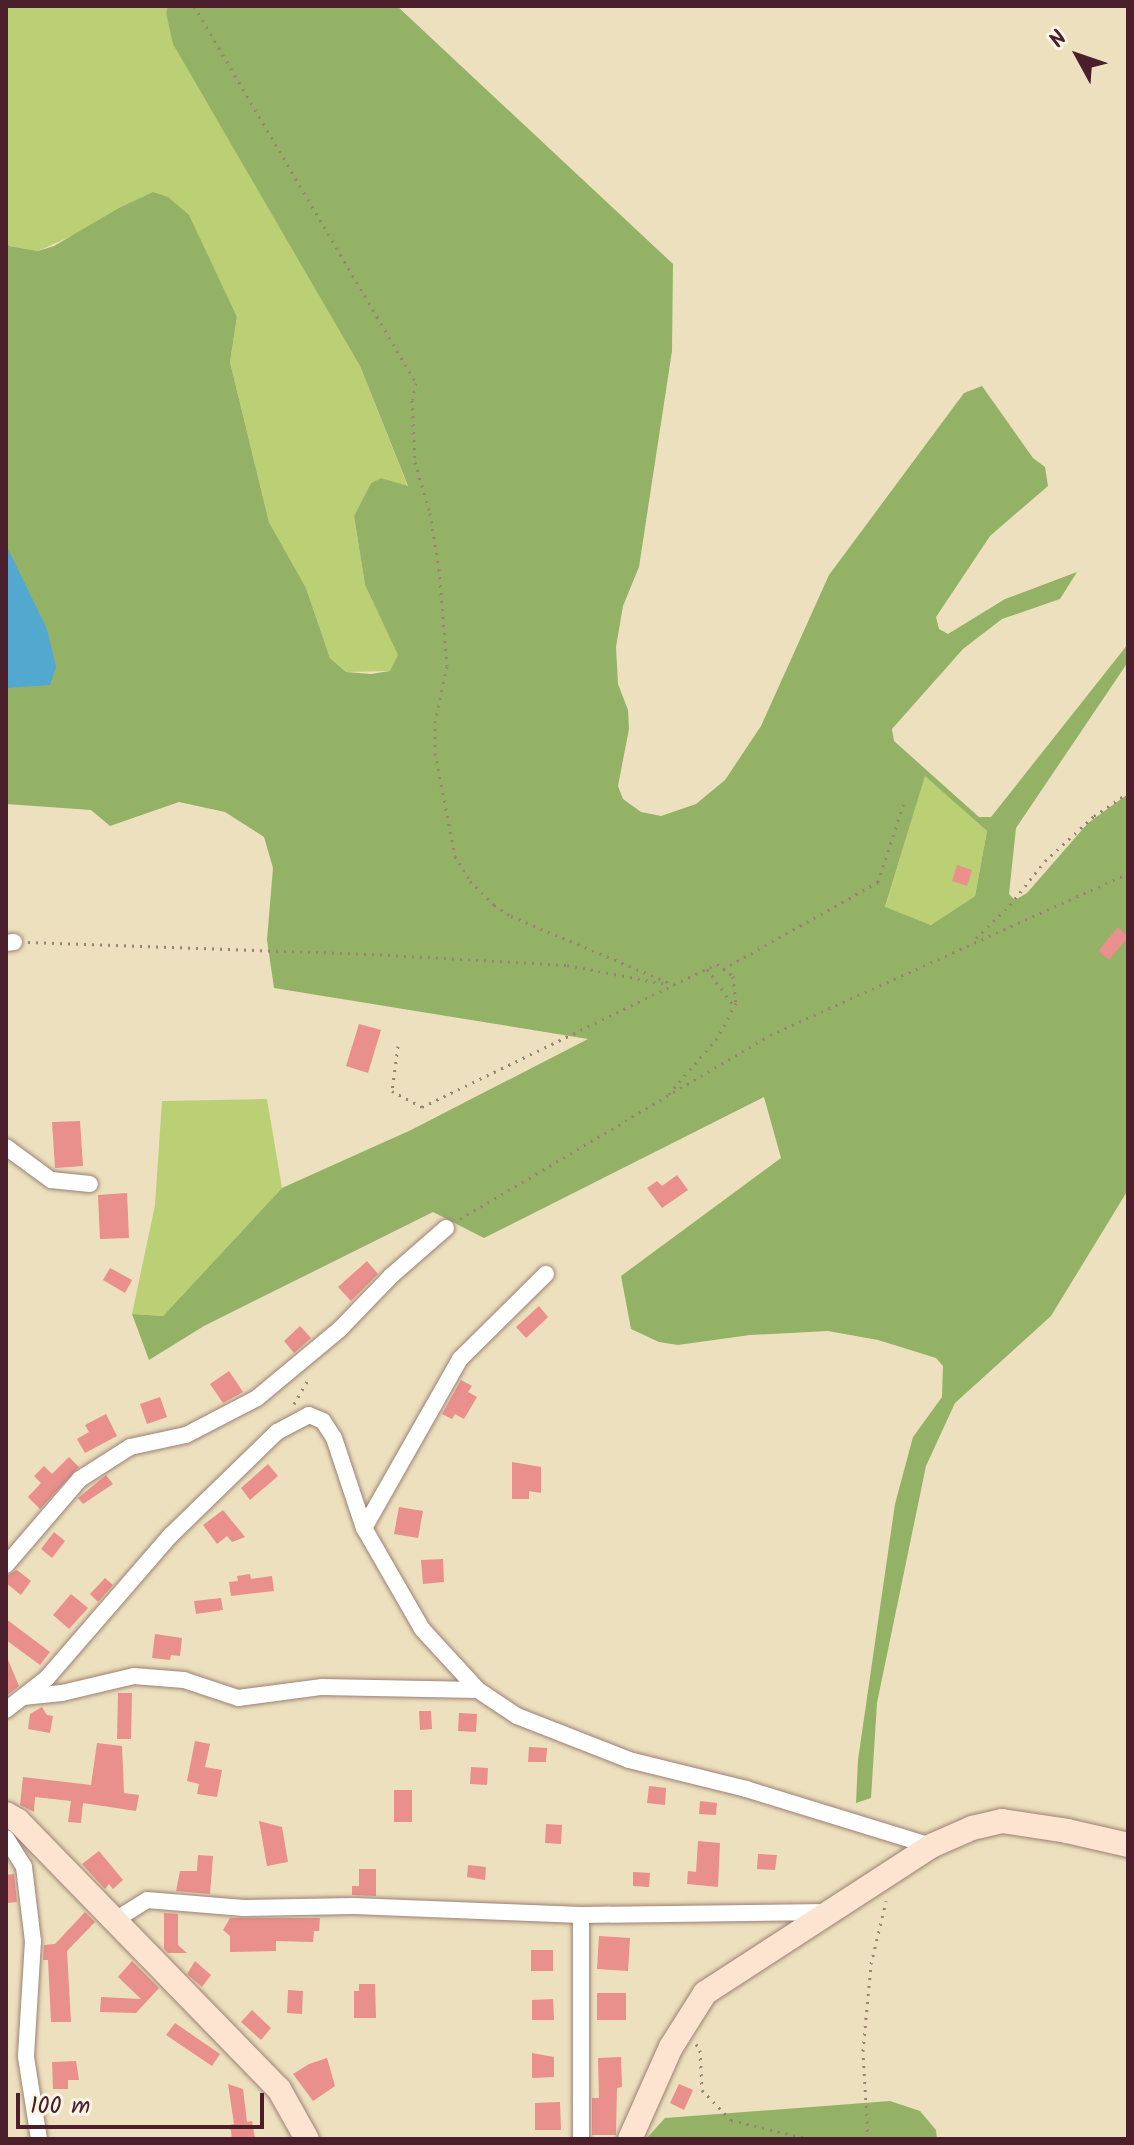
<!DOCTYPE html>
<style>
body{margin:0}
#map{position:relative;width:1134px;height:2145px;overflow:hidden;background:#ede0be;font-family:Kalam,sans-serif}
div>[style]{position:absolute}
.green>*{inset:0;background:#bbd075}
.forest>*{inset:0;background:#94b266}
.water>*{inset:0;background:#52a8ce}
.building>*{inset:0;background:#e98f8c}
.path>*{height:3px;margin-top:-1.5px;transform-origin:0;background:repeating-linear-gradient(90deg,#9c8074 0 2px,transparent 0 8px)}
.roads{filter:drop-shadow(0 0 2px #9c8074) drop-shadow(0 0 2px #9c8074)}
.street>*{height:16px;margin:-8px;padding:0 8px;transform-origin:8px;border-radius:8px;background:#fff}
.secondary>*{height:24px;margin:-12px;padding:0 12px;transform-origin:12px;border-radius:12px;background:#fde4d1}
span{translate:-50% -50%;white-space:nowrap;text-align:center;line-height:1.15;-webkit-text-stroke:6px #fcf5e5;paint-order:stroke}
.frame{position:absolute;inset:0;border:8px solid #4a1f2b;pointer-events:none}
.north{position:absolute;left:1038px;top:16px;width:80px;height:80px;-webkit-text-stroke:6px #fcf5e5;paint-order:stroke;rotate:310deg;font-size:22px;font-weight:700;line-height:32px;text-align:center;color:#4a1f2b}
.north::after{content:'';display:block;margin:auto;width:28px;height:36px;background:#4a1f2b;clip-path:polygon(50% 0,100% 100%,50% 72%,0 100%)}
.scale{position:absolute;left:16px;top:2093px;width:248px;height:36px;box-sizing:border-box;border:4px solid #4a1f2b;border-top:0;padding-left:10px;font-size:24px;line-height:28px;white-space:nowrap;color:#4a1f2b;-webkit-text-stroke:6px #fcf5e5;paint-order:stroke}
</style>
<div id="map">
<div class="green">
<i style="clip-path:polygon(6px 6px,168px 6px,166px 13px,360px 366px,408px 487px,381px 478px,371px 483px,354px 516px,365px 585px,399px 656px,390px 671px,346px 672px,330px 658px,306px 588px,269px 522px,230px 362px,237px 317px,227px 298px,85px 230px,38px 251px,9px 246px,6px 241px)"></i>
<i style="clip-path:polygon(925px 775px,987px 831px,975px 896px,931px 925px,885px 908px)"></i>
<i style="clip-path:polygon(267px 1099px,282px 1188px,163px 1316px,132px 1314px,155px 1205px,162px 1101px)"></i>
</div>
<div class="forest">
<i style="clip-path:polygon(evenodd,168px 6px,397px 6px,673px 264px,672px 351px,639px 567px,623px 606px,616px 647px,618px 684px,628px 710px,629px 729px,618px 786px,623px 799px,641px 812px,661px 816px,696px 804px,725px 780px,761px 726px,829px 575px,964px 393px,982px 386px,1033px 458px,1045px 467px,1048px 486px,990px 536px,936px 617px,939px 629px,948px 634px,1005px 599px,1077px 572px,1060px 599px,1002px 619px,963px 649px,892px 729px,894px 741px,979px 817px,991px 817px,1128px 644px,1128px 662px,1016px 828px,1009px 894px,1015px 900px,1027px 893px,1088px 823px,1128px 794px,1128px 1190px,1051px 1316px,955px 1403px,926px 1466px,877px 1703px,871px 1798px,856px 1803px,858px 1760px,895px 1504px,913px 1437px,942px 1397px,943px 1366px,936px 1358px,878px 1340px,828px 1331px,750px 1335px,678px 1345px,659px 1342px,631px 1329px,621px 1276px,781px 1158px,764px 1097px,484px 1238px,433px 1212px,204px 1326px,149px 1360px,132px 1314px,163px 1316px,282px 1188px,411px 1130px,588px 1039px,274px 988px,267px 940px,273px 868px,264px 837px,225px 812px,179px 802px,110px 826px,91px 810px,6px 804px,6px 241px,9px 246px,38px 251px,54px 246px,119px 208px,153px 192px,168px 197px,189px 215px,237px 317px,230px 362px,269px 522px,306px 588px,330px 658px,346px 672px,371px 674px,390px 671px,398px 655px,365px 585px,354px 516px,371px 483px,381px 478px,408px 486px,360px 366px,173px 44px,166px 13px,168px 6px,925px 776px,987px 831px,975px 896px,931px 925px,885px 907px,925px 776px)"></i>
<i style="clip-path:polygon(890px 2101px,920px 2111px,936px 2130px,937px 2139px,646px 2139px,665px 2118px)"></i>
</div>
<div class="water">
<i style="clip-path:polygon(6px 545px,47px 629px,56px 667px,50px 685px,6px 688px)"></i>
</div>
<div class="building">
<i style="clip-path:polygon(957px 865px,972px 870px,967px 886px,952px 881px)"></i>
<i style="clip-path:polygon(1118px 927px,1128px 937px,1109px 960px,1098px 951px)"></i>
<i style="clip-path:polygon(359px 1024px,381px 1030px,368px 1073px,346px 1066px)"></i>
<i style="clip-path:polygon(80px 1121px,83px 1166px,55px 1168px,52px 1122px)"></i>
<i style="clip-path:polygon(677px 1175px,688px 1190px,662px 1208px,647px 1188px,657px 1181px,662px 1186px)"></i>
<i style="clip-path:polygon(127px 1193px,129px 1238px,100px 1239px,98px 1195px)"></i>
<i style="clip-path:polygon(367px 1261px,378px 1274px,351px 1301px,338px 1287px)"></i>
<i style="clip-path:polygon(110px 1268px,132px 1280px,125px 1293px,103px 1280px)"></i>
<i style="clip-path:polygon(539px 1306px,548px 1317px,526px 1338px,516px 1327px)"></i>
<i style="clip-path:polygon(300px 1326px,311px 1338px,294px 1353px,284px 1341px)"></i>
<i style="clip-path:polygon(229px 1371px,243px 1392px,223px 1403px,210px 1384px)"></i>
<i style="clip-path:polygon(461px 1380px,472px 1386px,468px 1392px,477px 1397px,464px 1419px,455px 1414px,452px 1419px,442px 1414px)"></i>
<i style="clip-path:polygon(160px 1397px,167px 1417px,147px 1424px,140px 1404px)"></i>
<i style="clip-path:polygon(106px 1414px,117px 1436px,85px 1453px,77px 1439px,89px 1432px,85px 1425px)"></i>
<i style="clip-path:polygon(69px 1457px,79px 1467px,40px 1509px,28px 1497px,41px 1483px,34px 1476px,44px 1466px,52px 1474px)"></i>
<i style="clip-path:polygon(512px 1462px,541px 1467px,541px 1493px,529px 1491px,529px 1499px,512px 1499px)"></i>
<i style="clip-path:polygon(268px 1464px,278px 1476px,250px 1500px,241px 1488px)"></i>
<i style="clip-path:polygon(106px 1475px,113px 1484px,83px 1504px,78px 1498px)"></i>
<i style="clip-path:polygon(399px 1507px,423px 1511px,418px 1538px,394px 1534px)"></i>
<i style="clip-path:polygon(223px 1510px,245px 1537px,232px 1542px,227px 1536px,217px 1544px,203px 1525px)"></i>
<i style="clip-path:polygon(54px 1532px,65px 1541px,52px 1558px,41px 1549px)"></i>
<i style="clip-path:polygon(443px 1559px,444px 1582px,423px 1584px,421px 1560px)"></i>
<i style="clip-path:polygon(17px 1570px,31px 1581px,21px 1595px,6px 1583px,6px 1576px)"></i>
<i style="clip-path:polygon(250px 1574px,251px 1579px,272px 1576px,274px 1591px,231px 1596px,229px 1582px,238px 1581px,237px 1576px)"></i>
<i style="clip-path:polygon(105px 1578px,113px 1585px,98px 1602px,90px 1594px)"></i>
<i style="clip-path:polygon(71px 1594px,88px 1608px,69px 1629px,53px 1615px)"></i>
<i style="clip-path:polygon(221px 1598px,223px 1610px,196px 1614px,194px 1601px)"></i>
<i style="clip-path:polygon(6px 1619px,50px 1652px,40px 1665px,6px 1640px)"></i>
<i style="clip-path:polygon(155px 1634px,182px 1638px,180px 1656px,171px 1655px,170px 1660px,152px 1658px)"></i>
<i style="clip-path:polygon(6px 1655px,19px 1686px,6px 1696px)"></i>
<i style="clip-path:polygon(118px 1693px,132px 1693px,131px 1739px,117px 1739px)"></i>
<i style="clip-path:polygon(42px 1707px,47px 1715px,53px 1716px,50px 1733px,28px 1729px,30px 1714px)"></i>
<i style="clip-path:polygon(419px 1711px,431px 1711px,432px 1729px,420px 1730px)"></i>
<i style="clip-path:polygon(459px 1713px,477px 1714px,476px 1732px,458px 1731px)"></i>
<i style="clip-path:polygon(195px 1741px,210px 1744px,205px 1767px,222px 1770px,217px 1797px,197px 1794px,199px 1784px,187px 1781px)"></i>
<i style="clip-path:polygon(97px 1743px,122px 1746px,124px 1793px,139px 1795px,136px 1811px,83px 1803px,81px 1823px,68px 1822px,71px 1801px,35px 1797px,34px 1812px,20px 1805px,23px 1777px,91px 1785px)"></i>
<i style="clip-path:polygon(529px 1747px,547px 1748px,546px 1762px,528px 1762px)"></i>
<i style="clip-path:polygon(471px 1767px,488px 1768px,487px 1785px,470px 1784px)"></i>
<i style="clip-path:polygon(649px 1786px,666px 1788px,665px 1805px,647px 1803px)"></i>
<i style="clip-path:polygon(394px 1790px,412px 1790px,412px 1822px,394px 1822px)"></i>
<i style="clip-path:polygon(700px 1801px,717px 1803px,716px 1815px,699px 1814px)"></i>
<i style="clip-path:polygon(259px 1821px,282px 1827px,288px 1862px,267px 1866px)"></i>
<i style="clip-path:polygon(546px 1824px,562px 1825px,561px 1844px,545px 1843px)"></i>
<i style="clip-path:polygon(698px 1841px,720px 1843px,718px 1887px,687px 1884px,688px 1871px,696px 1872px)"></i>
<i style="clip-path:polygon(99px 1851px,123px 1880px,113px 1889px,109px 1884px,105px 1889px,82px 1864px)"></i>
<i style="clip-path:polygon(758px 1854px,777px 1855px,775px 1870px,757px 1869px)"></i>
<i style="clip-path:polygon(198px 1855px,213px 1856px,210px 1894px,176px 1891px,180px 1871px,197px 1871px)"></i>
<i style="clip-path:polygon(468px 1865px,486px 1867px,485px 1880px,467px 1877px)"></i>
<i style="clip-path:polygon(359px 1869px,376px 1869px,376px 1896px,352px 1895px,352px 1886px,359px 1886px)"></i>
<i style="clip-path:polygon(633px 1872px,650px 1873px,649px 1887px,633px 1886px)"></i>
<i style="clip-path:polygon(14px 1874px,17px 1902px,7px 1903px,6px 1875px)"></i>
<i style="clip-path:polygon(85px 1912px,95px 1922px,67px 1951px,71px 2022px,51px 2022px,48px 1960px,43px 1960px,44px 1945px,55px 1944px)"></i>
<i style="clip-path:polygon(164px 1913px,178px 1914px,178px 1945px,187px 1953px,168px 1953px,164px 1949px)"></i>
<i style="clip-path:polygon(230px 1918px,320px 1918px,319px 1931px,314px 1931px,313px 1942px,276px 1941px,276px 1951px,230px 1952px,230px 1936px,223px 1930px)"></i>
<i style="clip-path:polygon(599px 1936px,630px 1938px,628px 1971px,597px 1969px)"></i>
<i style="clip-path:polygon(531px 1950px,553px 1950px,553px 1971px,531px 1971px)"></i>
<i style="clip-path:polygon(132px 1961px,159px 1988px,136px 2013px,100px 2012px,101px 1997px,141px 1999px,118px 1977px)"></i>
<i style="clip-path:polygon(195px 1961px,211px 1975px,202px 1987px,187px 1974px)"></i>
<i style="clip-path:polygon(359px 1984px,375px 1984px,376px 2018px,354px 2018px,354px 1991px,359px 1991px)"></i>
<i style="clip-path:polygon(288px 1990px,303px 1991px,302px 2014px,287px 2013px)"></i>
<i style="clip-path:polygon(597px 1993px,626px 1993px,626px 2020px,597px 2020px)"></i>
<i style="clip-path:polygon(553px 1999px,554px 2020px,532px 2020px,532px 2000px)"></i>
<i style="clip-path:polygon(252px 2010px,271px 2028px,261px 2040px,241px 2022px)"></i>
<i style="clip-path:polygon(175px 2023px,220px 2054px,212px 2066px,166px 2035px)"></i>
<i style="clip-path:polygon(532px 2053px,554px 2057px,554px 2077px,532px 2078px)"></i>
<i style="clip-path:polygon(621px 2057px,622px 2087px,617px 2088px,616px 2135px,592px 2135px,592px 2098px,599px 2098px,598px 2058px)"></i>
<i style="clip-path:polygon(327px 2058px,335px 2086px,313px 2101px,293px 2074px,309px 2064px)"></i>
<i style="clip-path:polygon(76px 2061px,79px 2080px,68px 2080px,68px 2089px,53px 2089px,52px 2062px)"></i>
<i style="clip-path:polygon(228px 2084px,243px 2089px,247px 2122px,252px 2121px,255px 2139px,232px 2139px,230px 2125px,234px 2124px)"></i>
<i style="clip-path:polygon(679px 2084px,693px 2090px,684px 2110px,670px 2103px)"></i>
<i style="clip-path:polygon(560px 2102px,561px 2130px,535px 2130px,535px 2103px)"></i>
</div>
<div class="path">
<i style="left:194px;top:6px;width:438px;rotate:59.5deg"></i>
<i style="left:416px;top:383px;width:17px;rotate:103deg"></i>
<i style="left:412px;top:400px;width:62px;rotate:87.2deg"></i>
<i style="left:415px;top:462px;width:53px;rotate:73.6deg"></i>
<i style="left:430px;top:513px;width:57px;rotate:80.9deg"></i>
<i style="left:439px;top:569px;width:97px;rotate:85.3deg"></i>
<i style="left:447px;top:666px;width:56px;rotate:102.3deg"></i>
<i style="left:435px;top:721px;width:32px;rotate:90deg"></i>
<i style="left:435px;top:753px;width:105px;rotate:79deg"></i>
<i style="left:455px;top:856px;width:29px;rotate:59deg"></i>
<i style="left:470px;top:881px;width:34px;rotate:45deg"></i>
<i style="left:494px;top:905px;width:20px;rotate:33deg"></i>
<i style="left:511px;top:916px;width:177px;rotate:22.9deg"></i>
<i style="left:976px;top:938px;width:47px;rotate:-44.1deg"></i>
<i style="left:1010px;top:905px;width:56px;rotate:-51.5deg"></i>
<i style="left:1045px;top:861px;width:67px;rotate:-42.6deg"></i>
<i style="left:1094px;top:816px;width:41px;rotate:-34.1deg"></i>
<i style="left:28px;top:942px;width:344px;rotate:2deg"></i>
<i style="left:372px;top:954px;width:195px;rotate:3.2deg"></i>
<i style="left:567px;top:965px;width:101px;rotate:10.9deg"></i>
<i style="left:707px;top:969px;width:44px;rotate:54.2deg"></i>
<i style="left:723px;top:969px;width:178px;rotate:-29.3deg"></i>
<i style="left:878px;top:882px;width:84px;rotate:-72deg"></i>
<i style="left:398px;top:1046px;width:45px;rotate:97.6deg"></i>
<i style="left:392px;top:1091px;width:34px;rotate:28deg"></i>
<i style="left:422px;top:1107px;width:328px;rotate:-25.9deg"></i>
<i style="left:717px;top:964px;width:20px;rotate:37deg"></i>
<i style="left:733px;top:976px;width:27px;rotate:84deg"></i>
<i style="left:736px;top:1003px;width:40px;rotate:118deg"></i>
<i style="left:717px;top:1038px;width:75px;rotate:130.7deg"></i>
<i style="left:460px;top:1219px;width:360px;rotate:-30.7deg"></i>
<i style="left:770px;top:1035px;width:393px;rotate:-24.3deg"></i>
<i style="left:294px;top:1404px;width:32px;rotate:-60deg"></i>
<i style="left:696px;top:2044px;width:7px;rotate:56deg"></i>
<i style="left:700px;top:2050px;width:40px;rotate:87.1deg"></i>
<i style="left:702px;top:2090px;width:42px;rotate:46deg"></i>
<i style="left:731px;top:2120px;width:80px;rotate:13.7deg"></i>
<i style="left:868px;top:2139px;width:88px;rotate:-93.3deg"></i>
<i style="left:863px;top:2051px;width:87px;rotate:-84.7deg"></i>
<i style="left:871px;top:1964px;width:65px;rotate:-76.6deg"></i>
</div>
<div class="roads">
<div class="street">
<i style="left:6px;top:943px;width:8px;rotate:-7deg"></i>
<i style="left:6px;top:1147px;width:56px;rotate:36.3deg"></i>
<i style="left:51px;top:1180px;width:39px;rotate:6deg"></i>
<i style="left:364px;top:1528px;width:194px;rotate:-60.4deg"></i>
<i style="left:460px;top:1359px;width:121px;rotate:-44.7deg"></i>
<i style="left:6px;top:1565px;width:113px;rotate:-49.3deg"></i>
<i style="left:80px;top:1479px;width:59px;rotate:-32.6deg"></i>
<i style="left:130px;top:1447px;width:57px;rotate:-12.1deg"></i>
<i style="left:186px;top:1435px;width:80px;rotate:-27.5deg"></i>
<i style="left:257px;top:1398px;width:108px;rotate:-39.7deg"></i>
<i style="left:340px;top:1329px;width:74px;rotate:-46.1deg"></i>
<i style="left:391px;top:1276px;width:73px;rotate:-41.1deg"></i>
<i style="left:23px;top:1697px;width:39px;rotate:-6deg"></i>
<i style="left:62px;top:1693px;width:74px;rotate:-13.3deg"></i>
<i style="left:134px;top:1676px;width:50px;rotate:4.6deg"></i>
<i style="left:184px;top:1680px;width:57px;rotate:18.4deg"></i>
<i style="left:238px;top:1698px;width:85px;rotate:-7.5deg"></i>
<i style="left:322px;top:1687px;width:156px;rotate:1.1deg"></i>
<i style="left:6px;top:1710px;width:52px;rotate:-38deg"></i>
<i style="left:47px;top:1678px;width:188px;rotate:-49.1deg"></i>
<i style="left:170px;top:1536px;width:149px;rotate:-44.2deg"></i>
<i style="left:277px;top:1432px;width:36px;rotate:-28deg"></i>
<i style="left:309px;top:1415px;width:15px;rotate:23deg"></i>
<i style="left:323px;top:1421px;width:20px;rotate:57deg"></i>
<i style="left:334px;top:1438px;width:95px;rotate:71.6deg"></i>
<i style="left:364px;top:1528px;width:116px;rotate:60.1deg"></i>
<i style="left:422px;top:1629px;width:83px;rotate:47.4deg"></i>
<i style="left:478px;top:1690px;width:47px;rotate:33.7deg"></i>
<i style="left:517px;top:1716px;width:120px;rotate:21.4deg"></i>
<i style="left:629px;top:1760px;width:121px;rotate:13.9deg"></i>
<i style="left:746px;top:1789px;width:194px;rotate:17.1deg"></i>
<i style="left:6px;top:1838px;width:34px;rotate:58deg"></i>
<i style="left:24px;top:1867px;width:75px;rotate:83.1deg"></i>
<i style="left:33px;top:1941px;width:116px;rotate:93.5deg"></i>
<i style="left:26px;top:2057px;width:83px;rotate:81deg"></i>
<i style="left:581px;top:1915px;width:224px;rotate:90deg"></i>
<i style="left:112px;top:1922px;width:41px;rotate:-32.2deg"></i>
<i style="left:147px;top:1900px;width:97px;rotate:4.7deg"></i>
<i style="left:244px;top:1908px;width:110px;rotate:-1deg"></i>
<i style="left:354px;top:1906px;width:227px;rotate:2.3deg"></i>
<i style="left:581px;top:1915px;width:247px;rotate:-0.7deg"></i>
</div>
<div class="secondary">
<i style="left:6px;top:1814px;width:14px;rotate:30deg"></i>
<i style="left:18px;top:1821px;width:374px;rotate:45.8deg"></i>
<i style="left:279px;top:2089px;width:57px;rotate:60.8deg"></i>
<i style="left:630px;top:2139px;width:101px;rotate:-66deg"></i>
<i style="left:671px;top:2047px;width:64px;rotate:-57.8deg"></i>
<i style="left:705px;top:1993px;width:270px;rotate:-33deg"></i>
<i style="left:931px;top:1846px;width:45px;rotate:-23.7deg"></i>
<i style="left:972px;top:1828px;width:31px;rotate:-13deg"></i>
<i style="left:1002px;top:1821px;width:66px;rotate:8.7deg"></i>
<i style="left:1067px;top:1831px;width:63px;rotate:12.9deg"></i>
</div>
</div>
<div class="frame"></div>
<div class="north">N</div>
<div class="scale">100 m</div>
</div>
